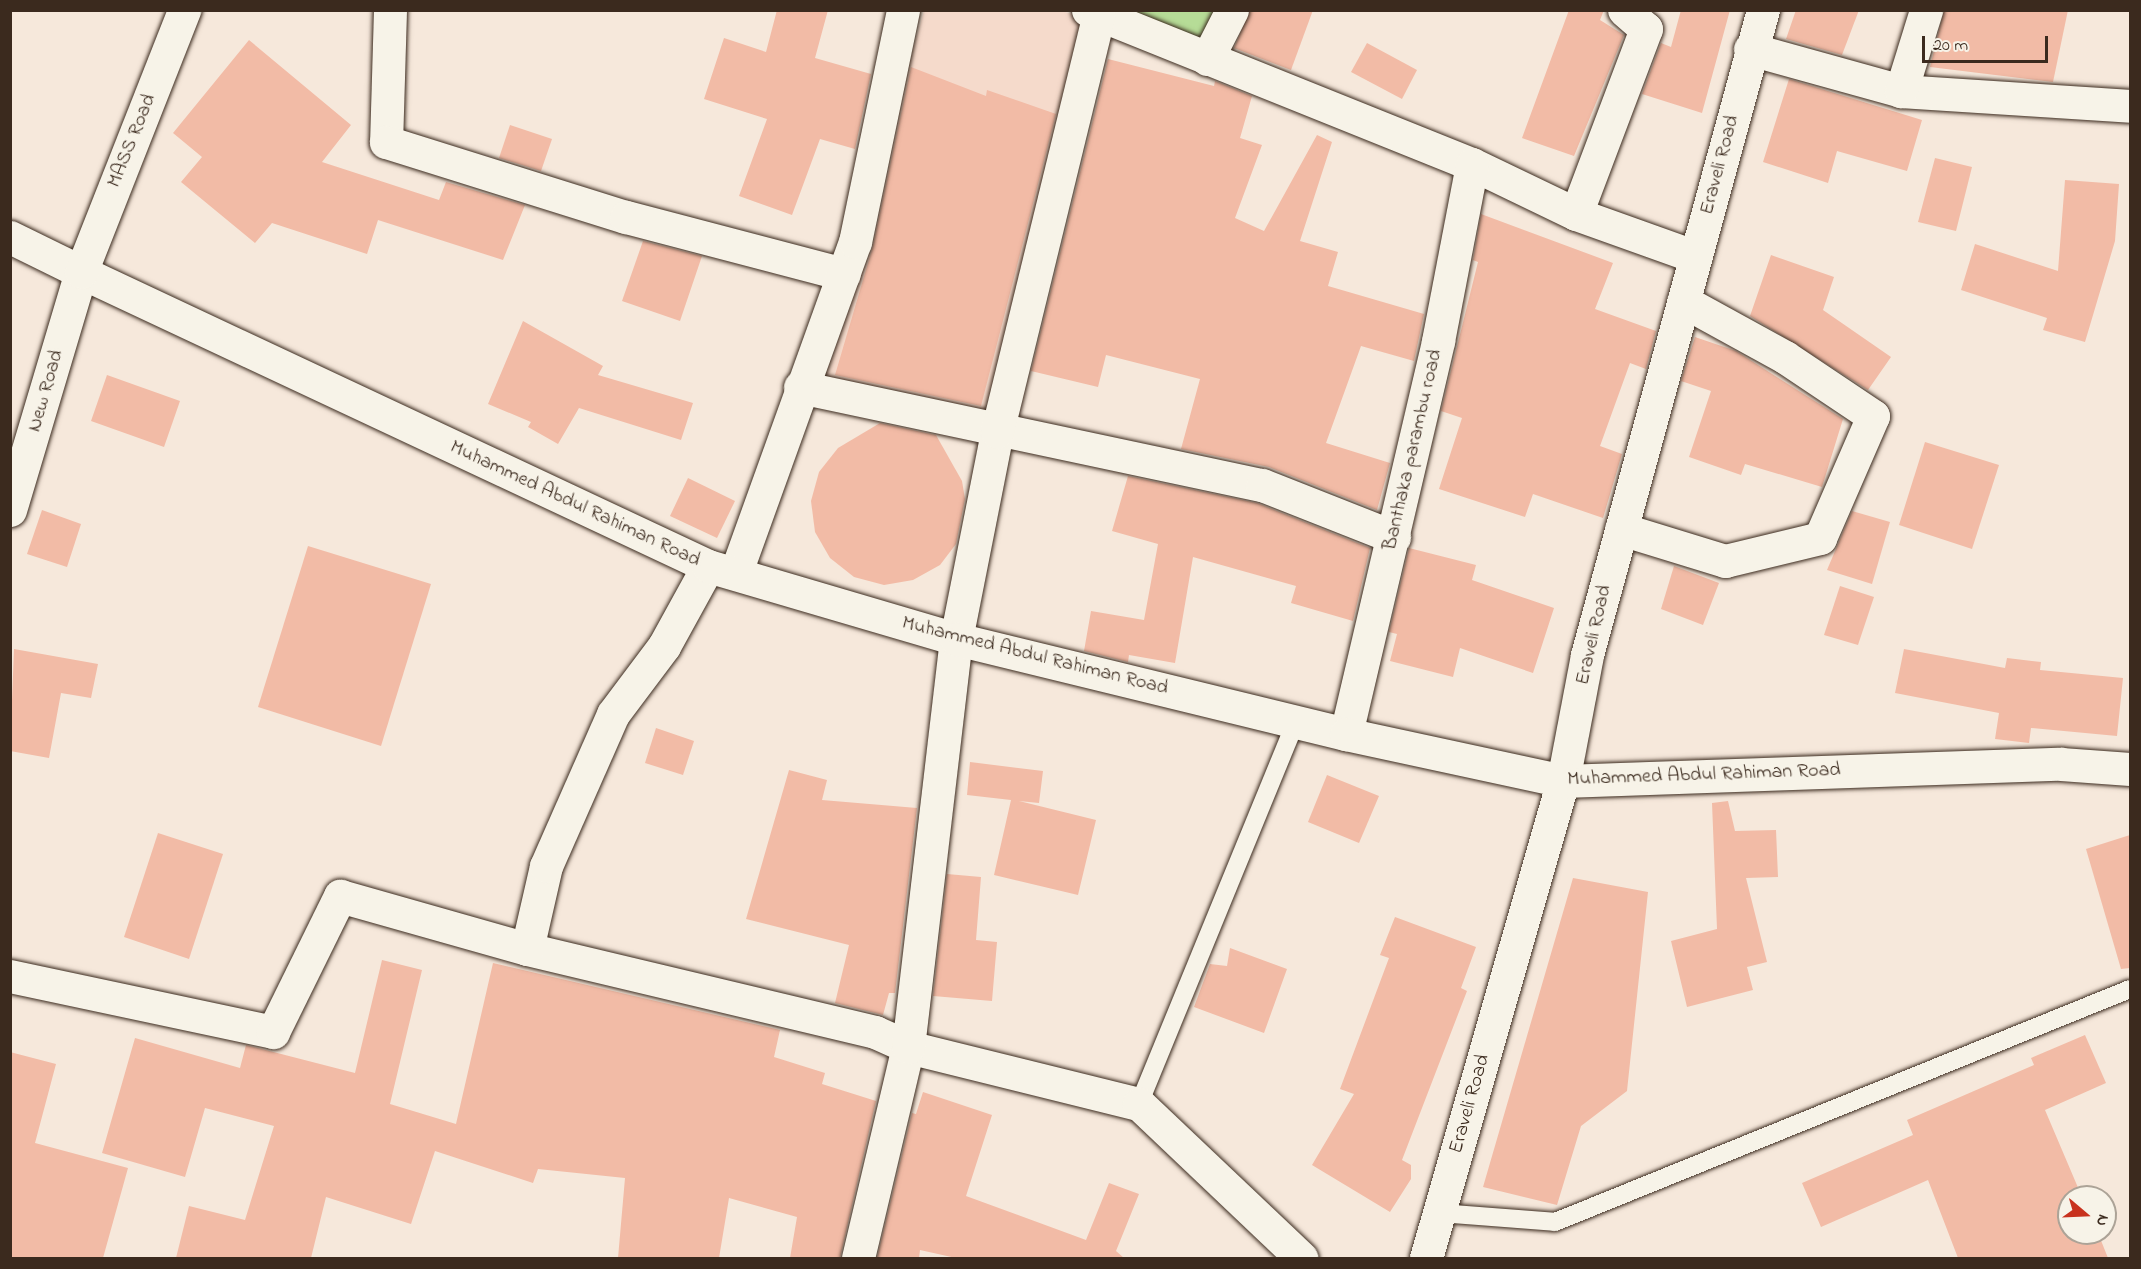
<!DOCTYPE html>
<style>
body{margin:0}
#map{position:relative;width:2141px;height:1269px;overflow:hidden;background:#f6e8db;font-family:"Indie Flower",sans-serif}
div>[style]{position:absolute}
.built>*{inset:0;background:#f5dacb}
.green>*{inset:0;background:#b6dc97}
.building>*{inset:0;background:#f2bba6}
.roads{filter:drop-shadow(0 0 2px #3b2a1e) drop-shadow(0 0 2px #3b2a1e)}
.service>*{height:18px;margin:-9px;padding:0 9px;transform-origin:9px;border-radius:9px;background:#f7f3e8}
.minor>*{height:33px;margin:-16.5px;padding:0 16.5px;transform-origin:16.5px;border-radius:16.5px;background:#f7f3e8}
.tertiary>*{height:33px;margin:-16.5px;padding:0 16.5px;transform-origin:16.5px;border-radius:16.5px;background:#f7f3e8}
span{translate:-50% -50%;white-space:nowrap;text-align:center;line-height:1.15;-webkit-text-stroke:5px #f7f3e8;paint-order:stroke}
.street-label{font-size:20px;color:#3b2a1e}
.frame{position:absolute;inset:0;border:12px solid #3b2a1e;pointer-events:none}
.north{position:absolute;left:2057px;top:1185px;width:60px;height:60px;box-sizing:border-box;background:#f7f3e8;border:2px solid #aca397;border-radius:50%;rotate:109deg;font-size:16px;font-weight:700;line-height:24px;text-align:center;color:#3b2a1e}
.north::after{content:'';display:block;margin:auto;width:21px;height:27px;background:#c8321e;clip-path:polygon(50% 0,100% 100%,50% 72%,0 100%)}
.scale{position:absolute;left:1922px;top:36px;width:126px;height:27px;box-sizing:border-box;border:3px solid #3b2a1e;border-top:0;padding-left:8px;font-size:18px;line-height:21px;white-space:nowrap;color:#3b2a1e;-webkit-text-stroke:4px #f7f3e8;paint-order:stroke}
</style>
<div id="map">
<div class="built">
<i style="clip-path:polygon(924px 11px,1062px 11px,1084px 18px,989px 420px,817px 387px)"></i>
</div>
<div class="green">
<i style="clip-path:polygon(1131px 11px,1217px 11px,1199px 43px)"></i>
</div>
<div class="building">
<i style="clip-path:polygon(777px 10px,828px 10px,815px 58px,871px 74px,855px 149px,820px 139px,792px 215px,739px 196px,767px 119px,704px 99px,724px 38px,766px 52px)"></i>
<i style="clip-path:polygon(1250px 10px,1313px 10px,1291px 70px,1234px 48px)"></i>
<i style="clip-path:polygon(1569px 10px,1604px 10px,1600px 20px,1624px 35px,1574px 156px,1522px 138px)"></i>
<i style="clip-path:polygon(1681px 10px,1730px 10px,1702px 113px,1642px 94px,1661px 43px,1671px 47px)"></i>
<i style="clip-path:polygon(1796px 10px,1859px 10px,1842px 55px,1786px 39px)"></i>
<i style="clip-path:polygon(1944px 10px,2068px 10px,2053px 82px,1930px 67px)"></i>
<i style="clip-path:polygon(249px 40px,351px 125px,322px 162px,439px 200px,446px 182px,525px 205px,503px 260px,378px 220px,367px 254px,272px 223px,255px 243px,181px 182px,202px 157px,173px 133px)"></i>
<i style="clip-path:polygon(1367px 43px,1417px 70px,1402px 99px,1351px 72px)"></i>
<i style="clip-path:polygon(1108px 59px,1214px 86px,1215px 81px,1252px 96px,1240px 138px,1262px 145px,1235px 218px,1264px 231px,1317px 135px,1332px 142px,1300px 241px,1338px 252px,1328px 286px,1424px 314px,1414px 361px,1361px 346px,1326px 443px,1390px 463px,1377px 510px,1269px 467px,1181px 449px,1200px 379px,1106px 355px,1098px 387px,1031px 371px)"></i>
<i style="clip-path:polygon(911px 67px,986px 96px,987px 90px,1056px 114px,981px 406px,835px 375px,873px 246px)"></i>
<i style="clip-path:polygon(1789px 79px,1922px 120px,1907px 171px,1837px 151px,1828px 183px,1763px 162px)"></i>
<i style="clip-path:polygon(510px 125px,552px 139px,541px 171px,499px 158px)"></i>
<i style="clip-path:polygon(1935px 158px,1972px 167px,1956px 231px,1918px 222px)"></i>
<i style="clip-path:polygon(2065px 180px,2119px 184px,2115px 241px,2085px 342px,2043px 330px,2047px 318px,1961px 290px,1975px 244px,2058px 271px)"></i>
<i style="clip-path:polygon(1481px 214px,1613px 263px,1595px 309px,1656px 331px,1646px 369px,1630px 363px,1600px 446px,1622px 454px,1603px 518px,1533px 494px,1525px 517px,1439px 489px,1462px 418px,1441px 411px,1478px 262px,1473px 260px)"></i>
<i style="clip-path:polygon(643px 241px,702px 256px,680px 321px,622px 301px)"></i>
<i style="clip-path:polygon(1771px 255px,1834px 277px,1823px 310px,1891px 357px,1868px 390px,1750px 316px)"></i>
<i style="clip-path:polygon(523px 321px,603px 366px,598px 375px,693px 403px,681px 440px,579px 408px,558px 444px,528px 427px,531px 422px,488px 404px)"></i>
<i style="clip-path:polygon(1695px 337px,1736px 351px,1843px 419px,1822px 487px,1745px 464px,1741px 475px,1689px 457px,1711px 391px,1681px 381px)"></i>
<i style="clip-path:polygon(107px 375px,180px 401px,164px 447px,91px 421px)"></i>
<i style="clip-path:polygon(880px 423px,936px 435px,962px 481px,965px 499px,956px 544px,940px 565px,913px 580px,884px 585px,854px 577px,830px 558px,815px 532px,811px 501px,819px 472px,838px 448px)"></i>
<i style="clip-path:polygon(1925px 442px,1999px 465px,1972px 549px,1899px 525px)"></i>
<i style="clip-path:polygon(1128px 476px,1257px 503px,1370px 548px,1353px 621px,1291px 603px,1296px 586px,1193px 557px,1175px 663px,1129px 655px,1128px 662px,1084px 651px,1091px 611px,1144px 620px,1158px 544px,1112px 531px)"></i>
<i style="clip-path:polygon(688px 478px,735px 501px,717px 538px,670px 516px)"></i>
<i style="clip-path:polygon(42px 510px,81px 524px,67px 567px,27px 554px)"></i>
<i style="clip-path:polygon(1852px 511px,1890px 522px,1872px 584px,1827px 570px)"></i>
<i style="clip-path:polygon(308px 546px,431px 584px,381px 746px,258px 707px)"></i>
<i style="clip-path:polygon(1409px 548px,1476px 565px,1472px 580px,1554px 608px,1533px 673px,1460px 648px,1453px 677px,1390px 661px,1397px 634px,1389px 632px)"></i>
<i style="clip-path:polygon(1674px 566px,1719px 583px,1703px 625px,1661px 609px)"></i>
<i style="clip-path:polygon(1840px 586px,1874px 597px,1858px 645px,1824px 635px)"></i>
<i style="clip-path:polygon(14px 649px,98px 664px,91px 698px,61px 693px,49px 758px,10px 751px)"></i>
<i style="clip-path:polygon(1904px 649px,2005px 668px,2007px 658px,2041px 662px,2040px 670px,2123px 678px,2117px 736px,2031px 728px,2029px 743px,1995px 739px,1999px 713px,1895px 693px)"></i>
<i style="clip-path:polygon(656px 728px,694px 741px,683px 775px,645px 763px)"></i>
<i style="clip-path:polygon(970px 762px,1043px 771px,1039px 803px,1019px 801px,1096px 820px,1078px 895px,994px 875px,1011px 800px,967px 795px)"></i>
<i style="clip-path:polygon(789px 770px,827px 780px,822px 800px,917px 808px,895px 993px,889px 993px,883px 1015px,835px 1003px,849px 945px,746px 919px)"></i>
<i style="clip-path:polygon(1327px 775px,1379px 796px,1359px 843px,1308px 822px)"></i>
<i style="clip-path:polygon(1728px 801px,1735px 831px,1776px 830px,1778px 877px,1746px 878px,1767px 962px,1747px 967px,1753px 990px,1687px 1007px,1671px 941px,1717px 929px,1712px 803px)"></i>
<i style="clip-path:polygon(158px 833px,223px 854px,189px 959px,124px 937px)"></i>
<i style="clip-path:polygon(2130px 835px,2130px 968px,2121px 969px,2086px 849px)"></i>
<i style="clip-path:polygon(947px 874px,981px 877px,976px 940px,997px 942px,992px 1001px,933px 996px)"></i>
<i style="clip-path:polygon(1573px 878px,1648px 892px,1627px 1091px,1581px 1126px,1557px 1205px,1483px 1187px)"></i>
<i style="clip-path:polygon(1395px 917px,1476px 947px,1461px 988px,1467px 991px,1402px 1160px,1411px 1165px,1411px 1179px,1390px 1212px,1312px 1165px,1354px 1094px,1340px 1089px,1389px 958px,1380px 955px)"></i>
<i style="clip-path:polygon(1230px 948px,1287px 969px,1264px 1033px,1194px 1007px,1210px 964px,1227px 966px)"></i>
<i style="clip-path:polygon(382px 960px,422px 970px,390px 1104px,456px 1124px,493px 963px,780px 1030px,774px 1057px,825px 1073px,822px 1084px,876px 1101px,840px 1258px,790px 1258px,797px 1217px,729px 1198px,719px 1258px,618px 1258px,625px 1178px,538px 1169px,533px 1183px,435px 1151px,411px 1224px,326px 1197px,311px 1258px,176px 1258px,189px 1206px,245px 1220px,274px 1126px,205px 1108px,185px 1177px,102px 1153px,135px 1038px,240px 1068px,246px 1045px,355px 1073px)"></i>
<i style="clip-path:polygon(2085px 1035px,2106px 1083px,2045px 1110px,2082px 1197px,2069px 1197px,2069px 1233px,2098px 1233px,2108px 1258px,1958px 1258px,1928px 1180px,1821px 1227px,1802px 1183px,1913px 1135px,1907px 1120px,2034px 1065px,2031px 1058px)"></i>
<i style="clip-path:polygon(10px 1052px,56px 1064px,35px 1143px,128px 1168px,103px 1258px,10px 1258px)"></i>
<i style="clip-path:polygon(923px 1092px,992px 1115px,966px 1196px,1086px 1240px,1109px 1183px,1139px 1194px,1116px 1251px,1124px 1258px,956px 1258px,920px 1250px,919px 1258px,877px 1258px,912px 1113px,916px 1114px)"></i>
</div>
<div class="roads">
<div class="service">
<i style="left:1139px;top:1104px;width:414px;rotate:-67.7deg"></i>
<i style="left:1439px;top:1213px;width:116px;rotate:4.4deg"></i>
<i style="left:1555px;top:1222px;width:620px;rotate:-22.06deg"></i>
</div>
<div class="minor">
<i style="left:390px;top:10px;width:132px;rotate:91.7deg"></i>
<i style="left:386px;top:142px;width:251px;rotate:17.4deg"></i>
<i style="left:626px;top:217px;width:225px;rotate:14.7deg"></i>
<i style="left:1088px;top:10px;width:414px;rotate:21.9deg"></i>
<i style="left:1472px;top:164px;width:115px;rotate:25.7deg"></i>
<i style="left:1576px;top:214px;width:127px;rotate:19.7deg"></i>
<i style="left:1750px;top:49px;width:157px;rotate:15.5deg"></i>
<i style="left:1901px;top:91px;width:229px;rotate:3.7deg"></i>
<i style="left:1207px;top:59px;width:55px;rotate:-63deg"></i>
<i style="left:1901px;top:91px;width:85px;rotate:-72.8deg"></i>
<i style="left:1576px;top:214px;width:198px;rotate:-69.3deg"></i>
<i style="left:1646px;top:29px;width:29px;rotate:-139deg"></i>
<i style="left:10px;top:237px;width:79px;rotate:26.2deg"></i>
<i style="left:800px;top:387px;width:472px;rotate:12deg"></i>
<i style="left:1262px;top:485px;width:142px;rotate:21.5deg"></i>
<i style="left:1621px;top:529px;width:109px;rotate:17.1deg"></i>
<i style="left:1725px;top:561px;width:98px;rotate:-13.6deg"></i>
<i style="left:1820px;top:538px;width:133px;rotate:-66.5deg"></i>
<i style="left:1873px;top:416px;width:106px;rotate:-146.2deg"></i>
<i style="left:1785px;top:357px;width:116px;rotate:-151.2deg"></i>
<i style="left:736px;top:572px;width:351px;rotate:-70.2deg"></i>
<i style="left:855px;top:242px;width:237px;rotate:-78.3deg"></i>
<i style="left:1346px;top:734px;width:404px;rotate:-76.8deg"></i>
<i style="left:1438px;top:341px;width:180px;rotate:-79.1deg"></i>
<i style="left:527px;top:949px;width:358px;rotate:13.4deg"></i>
<i style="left:875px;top:1032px;width:36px;rotate:24deg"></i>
<i style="left:908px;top:1047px;width:238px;rotate:13.9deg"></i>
<i style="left:1139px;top:1104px;width:224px;rotate:43.5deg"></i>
<i style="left:10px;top:976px;width:269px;rotate:12deg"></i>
<i style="left:273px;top:1032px;width:152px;rotate:-63.8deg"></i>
<i style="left:340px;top:896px;width:194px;rotate:15.8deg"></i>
<i style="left:527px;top:949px;width:85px;rotate:-77.1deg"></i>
<i style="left:546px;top:866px;width:166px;rotate:-66.2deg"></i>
<i style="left:613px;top:714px;width:85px;rotate:-53.1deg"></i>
<i style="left:664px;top:646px;width:91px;rotate:-61.2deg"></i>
<i style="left:858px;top:1258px;width:217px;rotate:-76.7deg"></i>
<i style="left:908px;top:1047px;width:411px;rotate:-83.3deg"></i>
<i style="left:956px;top:639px;width:211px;rotate:-78.8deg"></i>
<i style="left:997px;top:432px;width:429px;rotate:-76.3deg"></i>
<i style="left:1426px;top:1258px;width:496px;rotate:-74deg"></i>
<i style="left:1563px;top:781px;width:128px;rotate:-79.2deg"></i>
<i style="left:1587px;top:655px;width:669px;rotate:-74.74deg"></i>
</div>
<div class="tertiary">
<i style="left:81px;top:272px;width:693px;rotate:25.12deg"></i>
<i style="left:708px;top:566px;width:259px;rotate:16.4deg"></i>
<i style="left:956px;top:639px;width:401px;rotate:13.7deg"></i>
<i style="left:1346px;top:734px;width:222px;rotate:12.2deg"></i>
<i style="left:1563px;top:781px;width:498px;rotate:-2deg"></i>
<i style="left:2061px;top:764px;width:69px;rotate:4.1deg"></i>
<i style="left:10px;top:510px;width:248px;rotate:-73.4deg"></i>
<i style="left:81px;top:272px;width:282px;rotate:-68.5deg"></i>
</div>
</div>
<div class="street-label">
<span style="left:132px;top:141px;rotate:-68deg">MASS Road</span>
<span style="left:1720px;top:165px;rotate:-75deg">Eraveli Road</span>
<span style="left:46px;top:391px;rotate:-74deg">New Road</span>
<span style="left:1413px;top:450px;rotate:-77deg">Banthaka parambu road</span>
<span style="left:575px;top:504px;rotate:25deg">Muhammed Abdul Rahiman Road</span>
<span style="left:1594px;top:635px;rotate:-77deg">Eraveli Road</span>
<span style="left:1035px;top:656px;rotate:14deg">Muhammed Abdul Rahiman Road</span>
<span style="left:1704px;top:775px;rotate:-2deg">Muhammed Abdul Rahiman Road</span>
<span style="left:1470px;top:1104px;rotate:-74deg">Eraveli Road</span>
</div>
<div class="frame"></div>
<div class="north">N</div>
<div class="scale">20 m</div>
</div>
